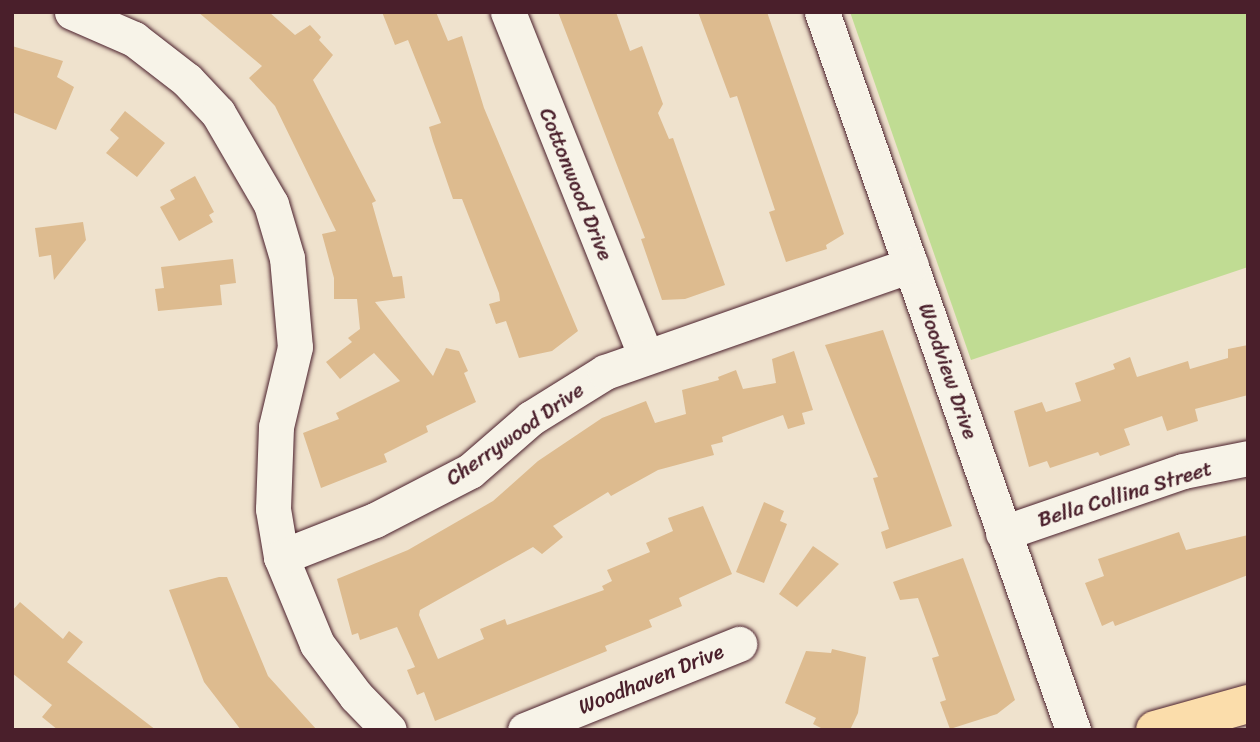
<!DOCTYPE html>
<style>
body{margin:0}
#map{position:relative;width:1260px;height:742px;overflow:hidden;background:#efe2cd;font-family:Sriracha,sans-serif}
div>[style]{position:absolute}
.green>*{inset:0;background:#c0dc93}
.building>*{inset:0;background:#ddbb8f}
.roads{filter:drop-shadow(0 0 2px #4a1f2b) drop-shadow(0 0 2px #4a1f2b)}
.minor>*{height:35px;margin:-17.5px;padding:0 17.5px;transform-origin:17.5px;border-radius:17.5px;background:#f7f3e8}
.major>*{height:38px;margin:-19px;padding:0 19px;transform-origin:19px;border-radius:19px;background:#fbddab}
span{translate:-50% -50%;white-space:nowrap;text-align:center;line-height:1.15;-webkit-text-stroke:7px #f7f3e8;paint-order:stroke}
.street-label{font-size:21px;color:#4a1f2b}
.frame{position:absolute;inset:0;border:14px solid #4a1f2b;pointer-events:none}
</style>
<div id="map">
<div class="green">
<i style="clip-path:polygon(850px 12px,1248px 12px,1248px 267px,971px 360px)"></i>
</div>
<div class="building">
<i style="clip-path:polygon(198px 12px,269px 12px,295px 35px,310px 25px,321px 37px,319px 40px,333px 55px,313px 80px,376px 201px,372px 203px,393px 277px,402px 276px,405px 298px,375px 302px,433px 376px,446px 348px,459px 351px,468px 371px,464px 373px,476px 402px,426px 426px,428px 432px,384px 454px,387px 462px,321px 488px,303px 433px,339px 419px,336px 413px,400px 381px,374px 353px,340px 379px,326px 362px,352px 342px,348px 338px,360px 329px,357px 299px,334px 299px,334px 278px,322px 234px,336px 231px,275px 106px,249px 78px,262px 66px)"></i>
<i style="clip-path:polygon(382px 12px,436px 12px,448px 41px,462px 36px,484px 108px,578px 331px,552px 351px,519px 358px,506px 321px,496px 324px,489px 304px,500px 301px,499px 293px,462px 199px,453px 199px,433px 141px,429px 127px,441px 123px,408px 40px,395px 45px)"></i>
<i style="clip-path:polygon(558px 12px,616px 12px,630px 51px,642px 46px,663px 104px,658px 113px,669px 139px,673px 138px,725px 285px,685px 299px,662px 300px,641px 239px,645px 238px)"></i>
<i style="clip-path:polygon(698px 12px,767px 12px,844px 234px,826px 245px,827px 249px,786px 262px,769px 212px,775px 210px,737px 96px,730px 98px)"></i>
<i style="clip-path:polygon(12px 46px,63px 61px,57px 77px,74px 87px,56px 130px,12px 112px)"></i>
<i style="clip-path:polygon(125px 111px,165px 143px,137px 177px,106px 153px,119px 138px,110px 130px)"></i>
<i style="clip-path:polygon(195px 176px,214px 212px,209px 215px,213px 222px,179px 241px,160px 207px,175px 199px,170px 190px)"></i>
<i style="clip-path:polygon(83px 222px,86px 240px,54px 280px,51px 255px,39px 257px,35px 228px)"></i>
<i style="clip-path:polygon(233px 259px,236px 283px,220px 285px,222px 305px,158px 311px,155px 289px,164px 288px,161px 267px)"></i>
<i style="clip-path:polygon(883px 330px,952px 526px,886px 549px,881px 532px,889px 529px,873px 478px,878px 477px,825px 345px)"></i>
<i style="clip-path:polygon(1248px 345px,1248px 395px,1195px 409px,1198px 421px,1167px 431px,1162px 416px,1124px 429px,1130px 445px,1100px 456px,1098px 452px,1050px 468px,1047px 461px,1029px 467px,1014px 411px,1042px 402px,1046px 412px,1081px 401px,1075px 383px,1115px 369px,1113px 364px,1130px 357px,1137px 377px,1188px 361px,1190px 369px,1228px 358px,1228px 349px)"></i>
<i style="clip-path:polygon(794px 351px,813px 410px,802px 413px,805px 424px,788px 429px,783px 415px,722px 437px,723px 442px,711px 445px,714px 455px,658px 470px,611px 496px,608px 492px,553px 526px,563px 537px,542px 554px,533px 547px,420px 610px,419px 615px,438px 659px,484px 639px,480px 629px,505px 619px,507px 625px,604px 590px,602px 586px,612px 581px,607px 570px,650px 552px,646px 543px,673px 531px,668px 518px,703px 506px,732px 574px,679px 598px,682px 606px,649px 620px,652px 627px,605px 646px,607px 651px,435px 721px,424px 692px,417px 695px,407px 670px,415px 667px,397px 627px,360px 640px,358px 633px,352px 635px,337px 579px,408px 550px,493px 501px,538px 461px,602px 418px,646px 401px,655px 423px,686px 414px,682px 390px,719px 380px,718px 377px,736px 370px,743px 389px,776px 383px,772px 359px)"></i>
<i style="clip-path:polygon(764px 502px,784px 511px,780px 521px,787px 524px,764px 583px,736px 572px)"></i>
<i style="clip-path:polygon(1179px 532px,1186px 550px,1248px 535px,1248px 575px,1115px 626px,1113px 621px,1102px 626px,1085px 583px,1104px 576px,1098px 559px)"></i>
<i style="clip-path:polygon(813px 546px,839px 564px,797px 607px,779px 594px)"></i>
<i style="clip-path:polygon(963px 558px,1015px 700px,997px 714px,950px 729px,940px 702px,946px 700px,932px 658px,939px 656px,918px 598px,900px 600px,893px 582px)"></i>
<i style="clip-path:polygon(219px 577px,227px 577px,268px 676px,317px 730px,241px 730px,204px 682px,169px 590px)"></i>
<i style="clip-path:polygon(20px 602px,63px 639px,69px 631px,83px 642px,67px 662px,156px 730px,58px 730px,42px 717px,52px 705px,12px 673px,12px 611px)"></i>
<i style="clip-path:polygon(832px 649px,866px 657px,858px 713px,850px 730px,825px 730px,813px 724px,816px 718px,785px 703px,806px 651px,831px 653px)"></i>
</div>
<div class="roads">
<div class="minor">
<i style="left:72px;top:12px;width:68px;rotate:23.5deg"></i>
<i style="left:134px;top:39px;width:67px;rotate:37.7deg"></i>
<i style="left:187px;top:80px;width:45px;rotate:46.8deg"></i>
<i style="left:218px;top:113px;width:105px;rotate:59.8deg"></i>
<i style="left:271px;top:204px;width:56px;rotate:73.5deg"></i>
<i style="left:287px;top:258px;width:89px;rotate:84.9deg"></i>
<i style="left:295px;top:347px;width:82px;rotate:103.4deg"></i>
<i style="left:276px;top:427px;width:82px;rotate:92.1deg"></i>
<i style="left:273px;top:509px;width:49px;rotate:80.5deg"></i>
<i style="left:281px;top:557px;width:94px;rotate:67.5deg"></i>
<i style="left:317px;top:644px;width:65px;rotate:53.1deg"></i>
<i style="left:356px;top:696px;width:47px;rotate:45.9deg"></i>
<i style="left:508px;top:12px;width:369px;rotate:68.2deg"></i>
<i style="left:822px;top:12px;width:761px;rotate:70.73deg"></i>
<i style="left:1003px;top:533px;width:190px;rotate:-19deg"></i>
<i style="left:1183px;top:471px;width:66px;rotate:-11.3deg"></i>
<i style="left:281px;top:557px;width:101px;rotate:-21.5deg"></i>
<i style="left:375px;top:520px;width:107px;rotate:-27.3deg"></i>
<i style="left:470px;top:471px;width:81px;rotate:-41deg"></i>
<i style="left:531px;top:418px;width:87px;rotate:-31.9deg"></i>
<i style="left:605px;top:372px;width:324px;rotate:-19.3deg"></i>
<i style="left:525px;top:730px;width:231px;rotate:-21.9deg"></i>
</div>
<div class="major">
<i style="left:1155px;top:730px;width:97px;rotate:-15.6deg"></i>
</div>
</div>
<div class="street-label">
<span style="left:576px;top:184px;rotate:68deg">Cottonwood Drive</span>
<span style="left:948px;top:371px;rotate:71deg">Woodview Drive</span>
<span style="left:515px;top:434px;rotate:-35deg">Cherrywood Drive</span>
<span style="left:1125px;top:494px;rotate:-17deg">Bella Collina Street</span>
<span style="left:651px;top:679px;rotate:-22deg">Woodhaven Drive</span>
</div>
<div class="frame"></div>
</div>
